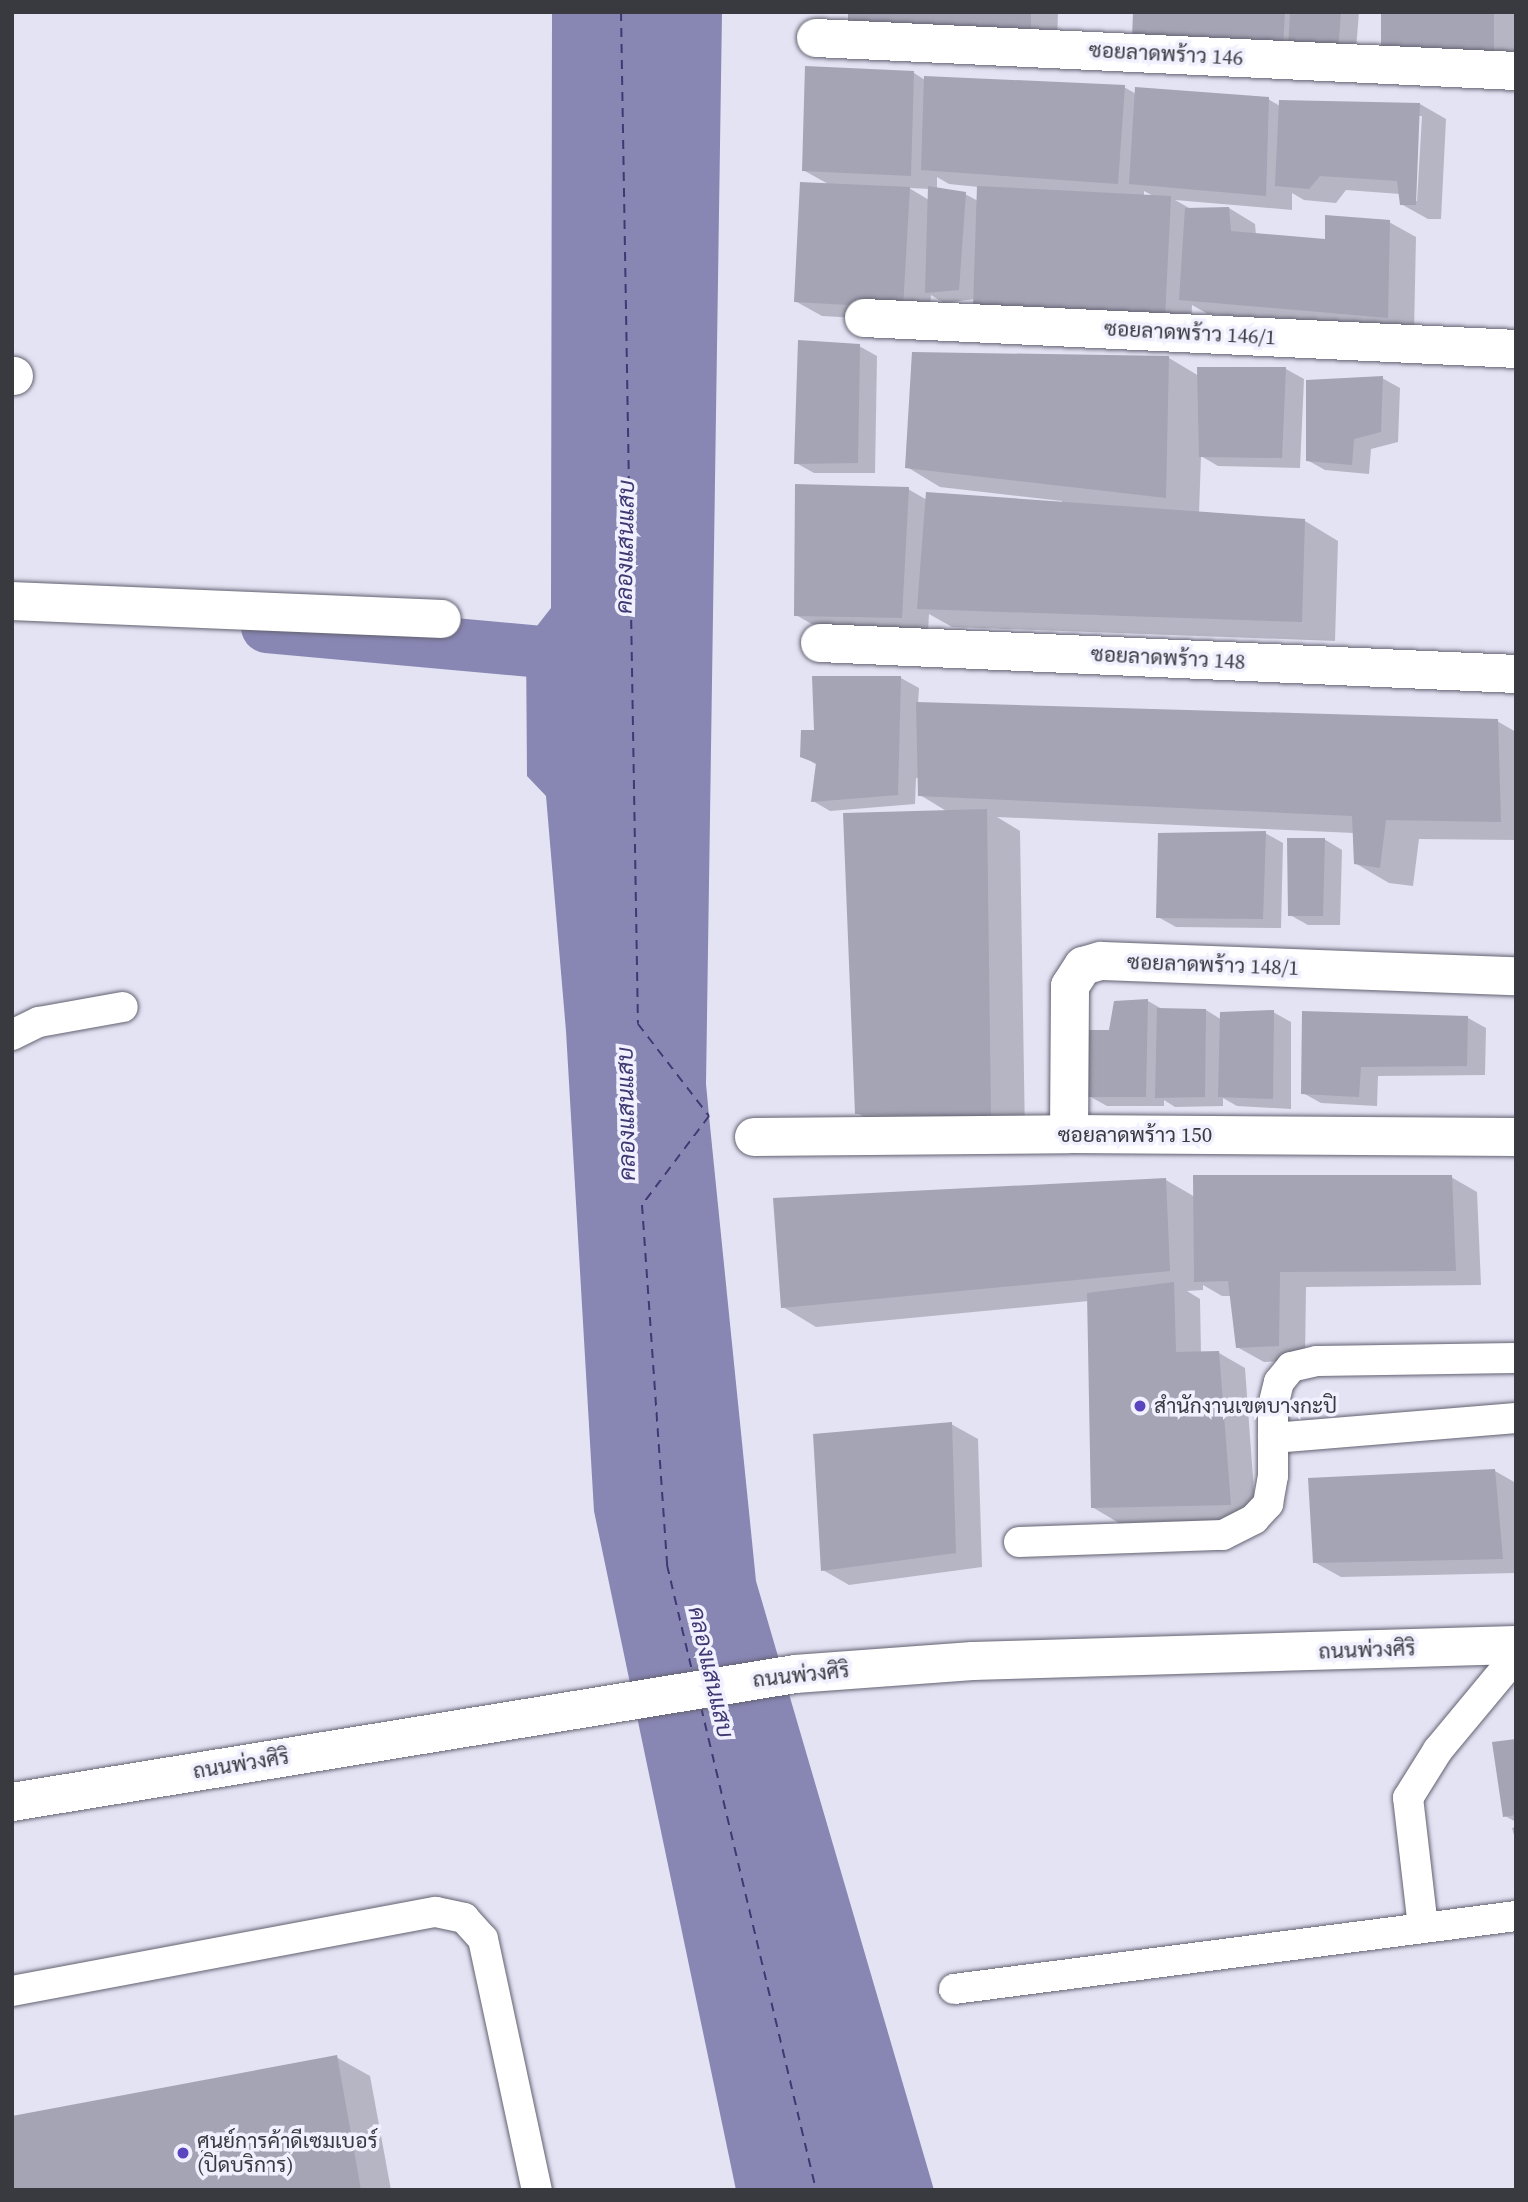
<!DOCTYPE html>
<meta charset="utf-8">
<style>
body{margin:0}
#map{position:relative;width:1528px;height:2202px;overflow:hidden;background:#e3e3f4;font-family:"Source Serif 4",Sarabun,serif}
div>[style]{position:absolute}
.water>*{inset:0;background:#8886b3}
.shadow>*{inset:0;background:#0003}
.canal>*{height:52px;margin:-26px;padding:0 26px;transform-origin:26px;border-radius:26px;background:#8886b3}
.ferry>*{height:2px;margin-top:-1px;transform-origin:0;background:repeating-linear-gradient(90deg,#3f3973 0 9px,transparent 0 16px)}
.building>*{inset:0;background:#a5a4b5}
.roads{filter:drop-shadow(0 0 2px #626271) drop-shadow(0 0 2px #626271)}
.service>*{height:30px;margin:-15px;padding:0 15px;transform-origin:15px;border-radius:15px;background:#fff}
.minor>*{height:38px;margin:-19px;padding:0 19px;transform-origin:19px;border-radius:19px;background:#fff}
.secondary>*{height:38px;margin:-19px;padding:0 19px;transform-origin:19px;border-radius:19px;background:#fff}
.dots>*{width:19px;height:19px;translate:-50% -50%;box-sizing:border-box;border:4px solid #f0f0fe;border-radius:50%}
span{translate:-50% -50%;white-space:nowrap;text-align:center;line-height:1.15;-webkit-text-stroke:7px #f0f0fe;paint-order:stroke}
.street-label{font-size:21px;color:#393940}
.poi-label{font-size:21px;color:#393940}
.left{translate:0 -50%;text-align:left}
.water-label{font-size:23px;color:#3f3973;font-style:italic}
.frame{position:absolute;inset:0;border:14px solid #393940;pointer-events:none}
</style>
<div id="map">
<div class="water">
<i style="clip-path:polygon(552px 12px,722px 12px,706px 1084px,709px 1116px,756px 1581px,934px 2190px,736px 2190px,594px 1511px,566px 1031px,546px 796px,527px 776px,526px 640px,551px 608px)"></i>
</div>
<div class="shadow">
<i style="clip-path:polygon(850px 12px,1058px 12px,1057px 45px,876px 35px,850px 19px)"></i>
<i style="clip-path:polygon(1135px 12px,1359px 12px,1355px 62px)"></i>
<i style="clip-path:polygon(1383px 12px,1516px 12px,1516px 70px)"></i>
<i style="clip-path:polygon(evenodd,914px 73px,925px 80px,1124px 87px,1136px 94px,1268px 99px,1280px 106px,1280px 102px,1420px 104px,1446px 119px,1441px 219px,1428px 219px,1401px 204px,1400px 194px,1346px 190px,1336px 203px,1304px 200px,1292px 193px,1292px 210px,1175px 200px,1191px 209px,1229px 208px,1255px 224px,1256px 235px,1326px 241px,1389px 222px,1416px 237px,1414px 332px,1208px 314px,1192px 305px,1191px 332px,975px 299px,944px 303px,931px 295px,929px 322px,822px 316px,795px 301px,830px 185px,803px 170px,914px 73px,1418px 116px,1422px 116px,1417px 201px,1414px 201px,1418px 116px,914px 73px,937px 177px,949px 184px,979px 187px,978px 201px,965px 194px,937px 189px,937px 177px,914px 73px,909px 188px,930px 189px,929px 200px,909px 188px,914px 73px,1144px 191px,1155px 197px,1144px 196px,1144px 191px)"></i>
<i style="clip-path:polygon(859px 346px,877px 356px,875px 473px,814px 473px,796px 463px)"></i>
<i style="clip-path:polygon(1169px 358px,1199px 376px,1286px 369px,1304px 379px,1300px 468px,1218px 466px,1201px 456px,1199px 514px,1305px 521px,1338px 541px,1335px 641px,952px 627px,929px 614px,928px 633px,822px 630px,796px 615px,908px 489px,927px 500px,1062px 504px,1062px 501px,940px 487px,907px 467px)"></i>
<i style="clip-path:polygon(1382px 378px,1400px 388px,1398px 442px,1371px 449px,1369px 474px,1325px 470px,1307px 460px)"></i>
<i style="clip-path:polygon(901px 678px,919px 688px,918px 704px,1497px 721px,1516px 732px,1516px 840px,1419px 839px,1413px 886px,1389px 883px,1355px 863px,1354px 833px,997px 817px,1020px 831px,1025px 1135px,891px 1132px,857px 1113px,948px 812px,920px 795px,919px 778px,916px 778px,915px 804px,830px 811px,813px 801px,817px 765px,802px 756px,816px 732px)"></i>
<i style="clip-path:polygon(1265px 833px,1283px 843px,1281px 928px,1176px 927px,1158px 917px)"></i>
<i style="clip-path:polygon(1324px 839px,1342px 850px,1340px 925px,1308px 925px,1290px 915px)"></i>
<i style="clip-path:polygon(1148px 1001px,1162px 1009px,1206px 1010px,1222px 1020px,1273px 1012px,1291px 1022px,1291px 1109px,1237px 1106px,1223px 1098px,1223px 1106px,1175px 1107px,1164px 1100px,1164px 1106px,1107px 1106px,1089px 1096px,1110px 1032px)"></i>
<i style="clip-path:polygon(1468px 1018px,1486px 1028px,1485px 1075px,1378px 1076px,1377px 1106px,1321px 1103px,1303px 1093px)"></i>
<i style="clip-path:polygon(1451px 1177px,1477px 1192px,1481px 1285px,1306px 1287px,1305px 1360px,1264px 1362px,1237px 1347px,1232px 1296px,1222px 1296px,1203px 1285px,1203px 1290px,1187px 1291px,1200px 1299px,1201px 1354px,1219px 1353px,1245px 1368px,1256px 1519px,1119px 1523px,1092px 1507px,1089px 1301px,816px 1327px,783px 1307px,1166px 1180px,1195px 1197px)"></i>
<i style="clip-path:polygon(951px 1424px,978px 1439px,982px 1567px,849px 1585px,823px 1570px)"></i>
<i style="clip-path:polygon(1495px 1471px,1516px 1483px,1516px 1573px,1341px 1577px,1314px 1562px)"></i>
<i style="clip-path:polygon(1516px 1741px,1516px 1822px,1505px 1816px)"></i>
<i style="clip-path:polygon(1516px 1827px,1516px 1843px,1512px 1828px)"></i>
<i style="clip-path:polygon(336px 2057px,370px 2076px,391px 2190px,12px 2190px)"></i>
</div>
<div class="canal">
<i style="left:267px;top:627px;width:332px;rotate:5.2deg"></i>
</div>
<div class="ferry">
<i style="left:621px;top:12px;width:1012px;rotate:89.04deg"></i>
<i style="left:638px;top:1024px;width:116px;rotate:52.3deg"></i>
<i style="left:709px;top:1116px;width:111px;rotate:127deg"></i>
<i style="left:642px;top:1205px;width:361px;rotate:86deg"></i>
<i style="left:667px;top:1565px;width:109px;rotate:76.7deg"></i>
<i style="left:701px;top:1707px;width:497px;rotate:76.6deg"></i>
</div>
<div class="building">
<i style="clip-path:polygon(848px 12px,1031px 12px,1031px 31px,848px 20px)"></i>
<i style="clip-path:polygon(1133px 12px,1285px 12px,1283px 47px,1132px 39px)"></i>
<i style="clip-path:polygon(1290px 12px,1341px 12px,1338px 53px,1288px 50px)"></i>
<i style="clip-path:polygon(1381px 12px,1494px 12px,1494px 56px,1381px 55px)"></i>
<i style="clip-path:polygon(805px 66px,914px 71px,911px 176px,802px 171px)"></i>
<i style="clip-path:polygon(924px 76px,1125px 85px,1118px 184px,921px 170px)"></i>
<i style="clip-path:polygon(1135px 87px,1269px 97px,1266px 196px,1129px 184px)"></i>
<i style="clip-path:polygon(1279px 100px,1420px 103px,1416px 205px,1400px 205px,1397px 181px,1320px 176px,1309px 189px,1275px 186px)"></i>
<i style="clip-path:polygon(800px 182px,910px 187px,903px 308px,794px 302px)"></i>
<i style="clip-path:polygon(928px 186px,966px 192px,959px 290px,925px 293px)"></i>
<i style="clip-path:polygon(977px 186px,1171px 196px,1165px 318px,973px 308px)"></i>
<i style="clip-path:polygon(1229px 207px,1231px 231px,1325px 239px,1325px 215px,1390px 220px,1388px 318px,1179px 300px,1185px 208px)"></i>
<i style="clip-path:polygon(798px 340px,860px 344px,858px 463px,794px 464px)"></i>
<i style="clip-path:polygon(912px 352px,1169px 356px,1166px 498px,905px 468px)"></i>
<i style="clip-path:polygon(1197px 367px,1286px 367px,1282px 458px,1199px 457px)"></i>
<i style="clip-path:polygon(1383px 376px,1381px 432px,1354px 439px,1352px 465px,1306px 461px,1306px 380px)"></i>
<i style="clip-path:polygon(795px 484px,909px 487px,902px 618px,794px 616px)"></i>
<i style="clip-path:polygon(926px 492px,1305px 519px,1302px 622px,917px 609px)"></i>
<i style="clip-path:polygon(812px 676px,901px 676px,898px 795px,811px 802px,816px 763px,800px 757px,801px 730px,814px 730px)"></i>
<i style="clip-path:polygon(916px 702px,1498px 719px,1501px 822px,1386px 820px,1380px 868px,1354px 864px,1352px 816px,918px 796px)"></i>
<i style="clip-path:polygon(987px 809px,991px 1117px,855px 1114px,843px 813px)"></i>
<i style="clip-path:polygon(1266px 831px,1263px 919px,1156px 918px,1158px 833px)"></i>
<i style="clip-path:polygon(1287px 838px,1325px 838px,1323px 916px,1288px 916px)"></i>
<i style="clip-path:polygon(1148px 999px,1146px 1097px,1087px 1097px,1082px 1030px,1109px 1030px,1114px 1001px)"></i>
<i style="clip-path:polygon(1157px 1008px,1206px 1009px,1205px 1097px,1155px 1098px)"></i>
<i style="clip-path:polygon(1274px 1010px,1273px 1099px,1218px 1097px,1220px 1012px)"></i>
<i style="clip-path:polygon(1302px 1011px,1468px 1016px,1467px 1066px,1361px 1067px,1359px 1097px,1301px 1094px)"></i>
<i style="clip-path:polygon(1193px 1175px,1452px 1175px,1456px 1271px,1280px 1272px,1279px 1346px,1236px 1348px,1228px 1281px,1194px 1282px)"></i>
<i style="clip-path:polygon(1166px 1178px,1170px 1271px,781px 1308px,773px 1198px)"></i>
<i style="clip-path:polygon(1174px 1282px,1176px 1352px,1219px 1351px,1231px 1505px,1091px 1508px,1087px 1293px)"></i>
<i style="clip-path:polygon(952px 1422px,956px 1553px,821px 1571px,813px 1434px)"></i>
<i style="clip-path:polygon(1495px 1469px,1503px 1559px,1313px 1563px,1308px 1478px)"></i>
<i style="clip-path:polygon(1516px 1739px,1516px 1815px,1503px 1817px,1492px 1742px)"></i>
<i style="clip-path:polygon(337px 2055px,361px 2190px,12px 2190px,12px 2116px)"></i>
</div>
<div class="roads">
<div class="service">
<i style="left:12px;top:1035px;width:30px;rotate:-26deg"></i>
<i style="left:39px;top:1022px;width:85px;rotate:-10.1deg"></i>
<i style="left:1273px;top:1438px;width:244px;rotate:-4.7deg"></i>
<i style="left:1019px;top:1542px;width:204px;rotate:-2deg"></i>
<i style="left:1223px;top:1535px;width:35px;rotate:-27deg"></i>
<i style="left:1254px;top:1519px;width:21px;rotate:-47deg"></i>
<i style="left:1268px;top:1504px;width:28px;rotate:-80deg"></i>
<i style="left:1273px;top:1476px;width:70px;rotate:-90deg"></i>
<i style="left:1273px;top:1406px;width:25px;rotate:-76deg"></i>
<i style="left:1279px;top:1382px;width:19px;rotate:-51deg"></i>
<i style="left:1291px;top:1367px;width:27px;rotate:-13deg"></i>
<i style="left:1317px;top:1361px;width:199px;rotate:-0.9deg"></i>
<i style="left:1423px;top:1927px;width:130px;rotate:-96.6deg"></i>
<i style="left:1408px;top:1798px;width:57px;rotate:-58deg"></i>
<i style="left:1438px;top:1750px;width:122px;rotate:-50.3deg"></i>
<i style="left:954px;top:1989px;width:567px;rotate:-7.4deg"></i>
<i style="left:12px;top:1991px;width:431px;rotate:-10.6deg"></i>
<i style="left:436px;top:1912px;width:29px;rotate:12deg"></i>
<i style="left:464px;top:1918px;width:28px;rotate:48deg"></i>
<i style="left:483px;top:1939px;width:257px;rotate:77.9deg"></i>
</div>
<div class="minor">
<i style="left:816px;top:38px;width:701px;rotate:2.7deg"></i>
<i style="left:864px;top:318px;width:653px;rotate:2.72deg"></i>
<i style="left:12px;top:376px;width:2px"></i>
<i style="left:12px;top:601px;width:430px;rotate:2.4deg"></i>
<i style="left:820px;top:643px;width:697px;rotate:2.55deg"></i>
<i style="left:1069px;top:1134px;width:148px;rotate:-89.6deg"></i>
<i style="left:1070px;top:986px;width:24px;rotate:-57deg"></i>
<i style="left:1083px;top:966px;width:19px;rotate:-16deg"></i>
<i style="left:1101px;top:961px;width:415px;rotate:2.1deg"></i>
<i style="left:754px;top:1137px;width:315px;rotate:-0.5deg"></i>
<i style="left:1069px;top:1134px;width:447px;rotate:0.4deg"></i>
</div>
<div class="secondary">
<i style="left:12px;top:1802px;width:793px;rotate:-9.28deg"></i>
<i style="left:795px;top:1674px;width:178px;rotate:-4.2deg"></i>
<i style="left:973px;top:1661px;width:543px;rotate:-1.69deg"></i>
</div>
</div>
<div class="dots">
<i style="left:1140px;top:1406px;background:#5b45be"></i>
<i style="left:183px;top:2153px;background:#5b45be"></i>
</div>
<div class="street-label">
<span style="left:1166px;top:54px;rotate:3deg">ซอยลาดพร้าว 146</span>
<span style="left:1190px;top:333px;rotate:3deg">ซอยลาดพร้าว 146/1</span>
<span style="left:1168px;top:658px;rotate:3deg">ซอยลาดพร้าว 148</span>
<span style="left:1213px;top:965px;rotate:2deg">ซอยลาดพร้าว 148/1</span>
<span style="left:1135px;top:1135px">ซอยลาดพร้าว 150</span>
<span style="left:1367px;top:1650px;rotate:-2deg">ถนนพ่วงศิริ</span>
<span style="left:801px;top:1675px;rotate:-6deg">ถนนพ่วงศิริ</span>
<span style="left:241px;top:1764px;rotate:-9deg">ถนนพ่วงศิริ</span>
</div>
<div class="poi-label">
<span class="left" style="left:1154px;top:1406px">สำนักงานเขตบางกะปิ</span>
<span class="left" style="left:197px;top:2153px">ศูนย์การค้าดีเซมเบอร์<br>(ปิดบริการ)</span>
</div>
<div class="water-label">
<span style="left:625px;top:547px;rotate:-89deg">คลองแสนแสบ</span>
<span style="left:626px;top:1114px;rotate:-91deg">คลองแสนแสบ</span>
<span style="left:711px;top:1672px;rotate:77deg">คลองแสนแสบ</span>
</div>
<div class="frame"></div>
</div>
